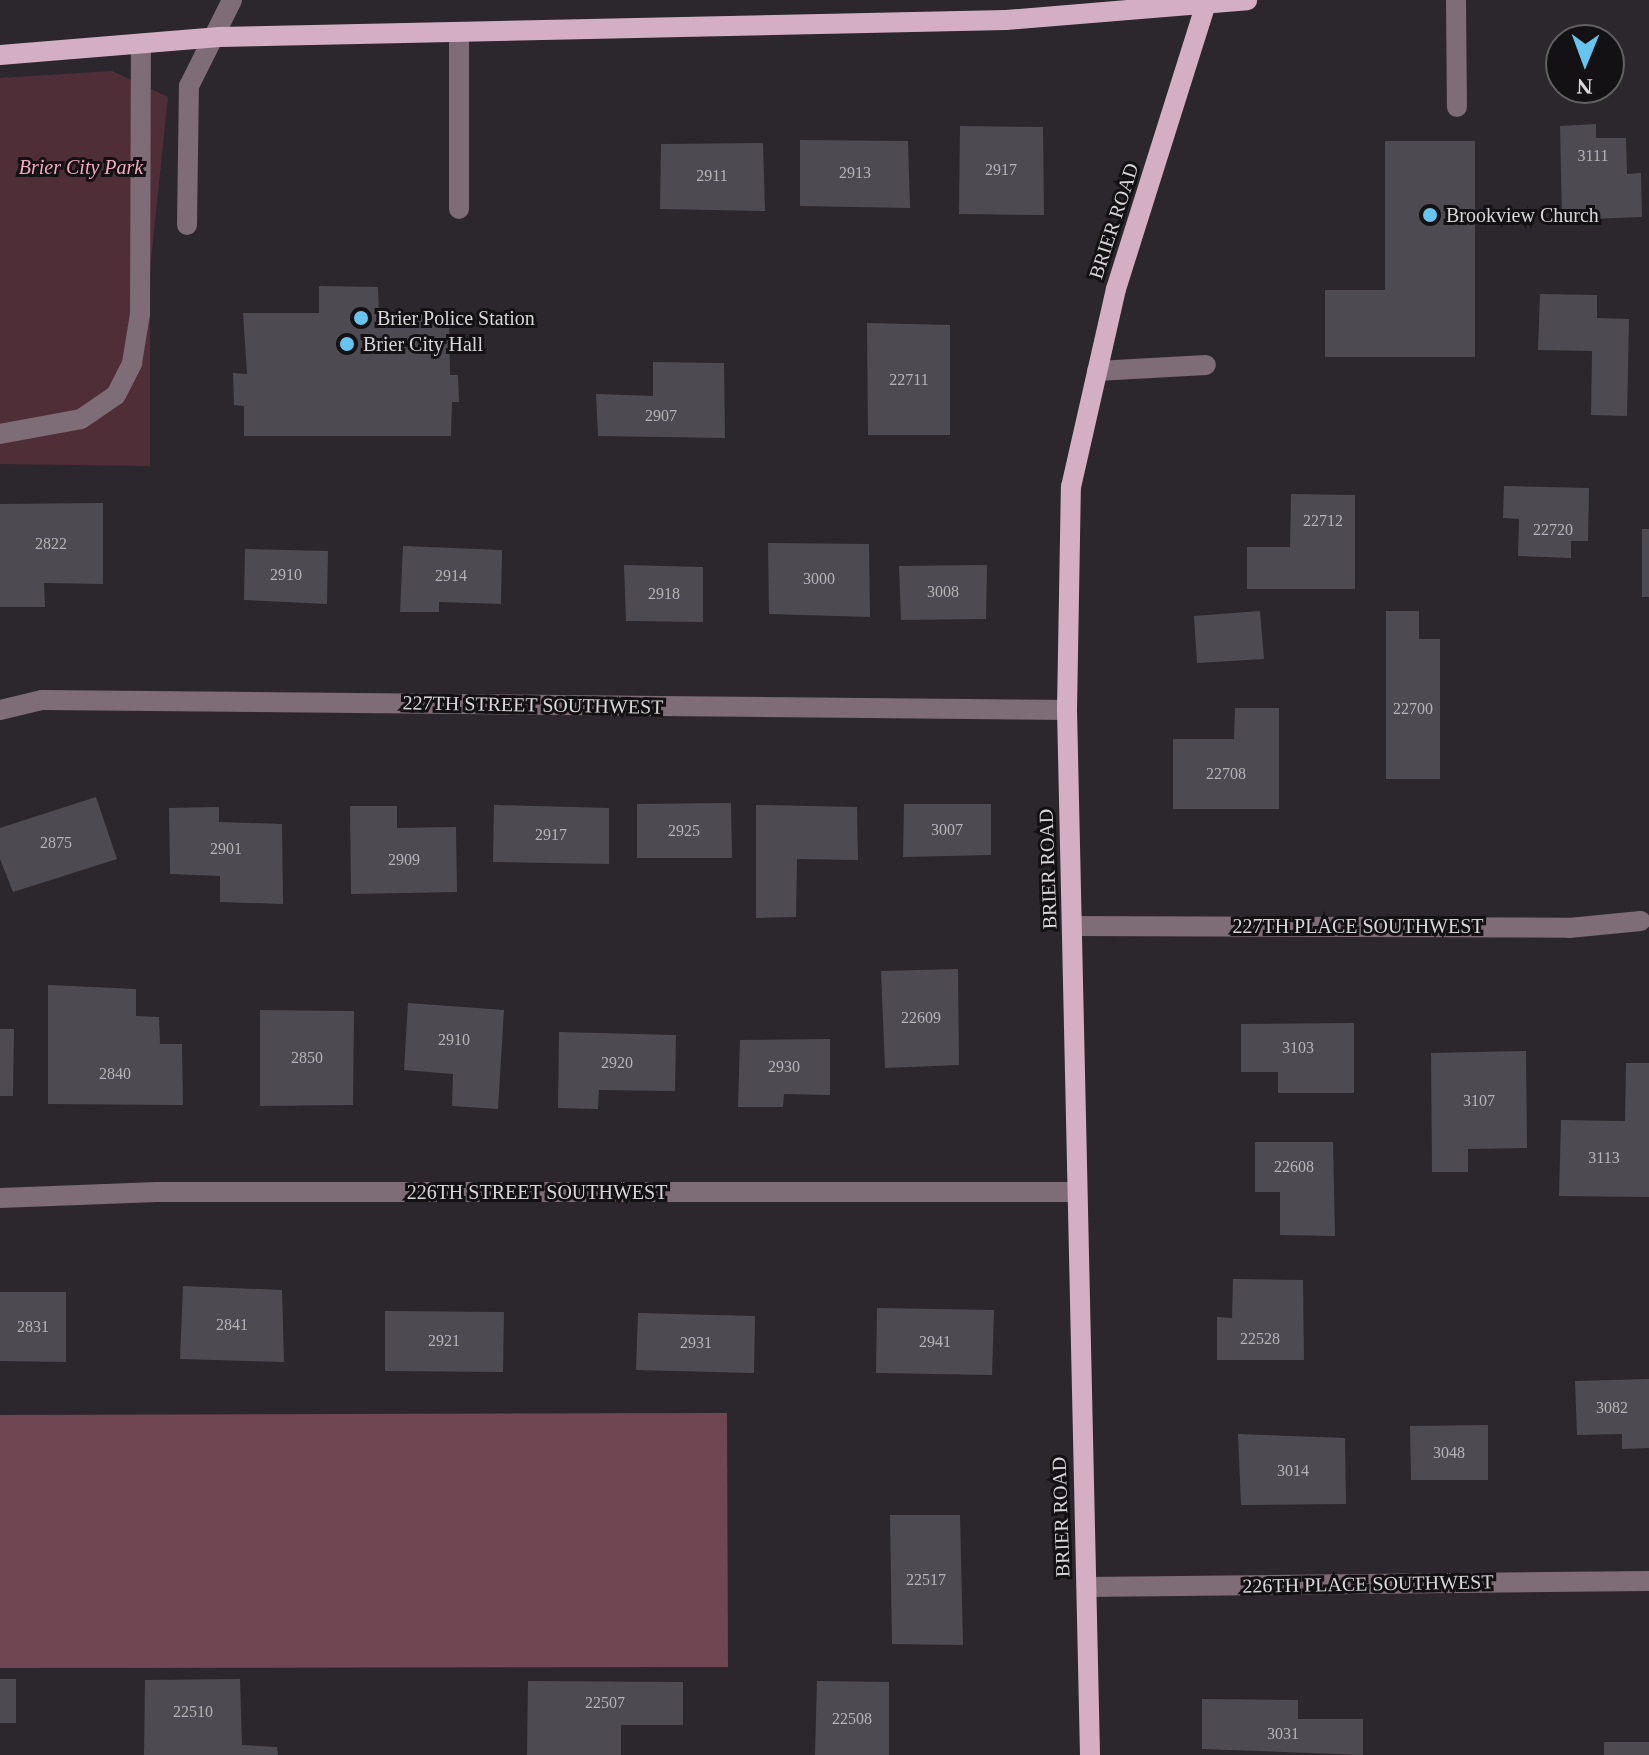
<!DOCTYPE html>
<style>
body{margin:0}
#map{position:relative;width:1649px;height:1755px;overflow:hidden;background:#2c272c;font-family:"Times New Roman",serif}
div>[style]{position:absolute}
.green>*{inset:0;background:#502e38}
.forest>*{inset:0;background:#704652}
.building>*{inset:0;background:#4d4b51}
.minor>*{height:20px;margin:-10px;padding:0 10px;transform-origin:10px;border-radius:10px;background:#7e6c76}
.major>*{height:20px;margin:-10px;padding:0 10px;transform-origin:10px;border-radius:10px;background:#d4afc4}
.dots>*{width:22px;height:22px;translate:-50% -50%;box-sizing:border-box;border:4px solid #131113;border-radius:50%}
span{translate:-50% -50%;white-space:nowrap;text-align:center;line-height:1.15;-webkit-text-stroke:6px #131113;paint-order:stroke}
.number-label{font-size:16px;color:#b6b3b8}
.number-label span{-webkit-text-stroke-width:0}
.park-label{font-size:20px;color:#f5abc0;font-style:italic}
.poi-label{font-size:20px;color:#d9d6da}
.left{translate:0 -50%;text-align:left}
.street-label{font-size:20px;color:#d9d6da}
.north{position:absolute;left:1545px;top:24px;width:80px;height:80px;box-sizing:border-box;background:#131113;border:2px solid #626063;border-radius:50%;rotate:181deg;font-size:22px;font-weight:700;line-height:32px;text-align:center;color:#d9d6da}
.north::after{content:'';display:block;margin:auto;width:28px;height:36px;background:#66c4ef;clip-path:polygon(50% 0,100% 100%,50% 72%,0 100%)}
</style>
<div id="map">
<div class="green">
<i style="clip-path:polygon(112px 71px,168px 97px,150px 269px,150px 466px,0 464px,0 78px)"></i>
</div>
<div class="forest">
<i style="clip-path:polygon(727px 1413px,728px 1667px,0 1668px,0 1415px)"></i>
</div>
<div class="building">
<i style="clip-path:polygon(1596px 124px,1596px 138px,1626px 138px,1627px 174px,1641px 173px,1642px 217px,1562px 220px,1560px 126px)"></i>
<i style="clip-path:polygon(960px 126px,1043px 127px,1044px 215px,959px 214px)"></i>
<i style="clip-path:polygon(800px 140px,908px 141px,910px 208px,800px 206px)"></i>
<i style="clip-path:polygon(1385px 141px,1475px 141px,1475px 357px,1325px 357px,1325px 290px,1385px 290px)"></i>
<i style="clip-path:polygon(763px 143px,765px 211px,660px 209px,661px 144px)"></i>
<i style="clip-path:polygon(319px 286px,378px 287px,379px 314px,449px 315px,450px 375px,458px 375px,459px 402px,452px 402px,451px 436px,244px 436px,244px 406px,234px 405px,233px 373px,247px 374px,243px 313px,319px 313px)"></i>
<i style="clip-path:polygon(1540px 294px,1597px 295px,1597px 318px,1629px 319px,1627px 416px,1591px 415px,1592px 351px,1538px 350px)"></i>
<i style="clip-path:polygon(867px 323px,950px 325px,950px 435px,868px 435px)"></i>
<i style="clip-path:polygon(653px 362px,724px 363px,725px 438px,598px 436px,596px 394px,653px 396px)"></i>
<i style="clip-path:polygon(1504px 486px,1589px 488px,1588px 541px,1571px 541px,1571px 558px,1518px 556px,1519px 519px,1503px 518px)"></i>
<i style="clip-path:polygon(1291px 494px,1355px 495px,1355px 589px,1247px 589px,1247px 547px,1290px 547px)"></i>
<i style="clip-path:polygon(103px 503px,103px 584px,44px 583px,45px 607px,0 607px,0 504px)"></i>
<i style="clip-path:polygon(1642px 529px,1649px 529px,1649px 597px,1642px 597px)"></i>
<i style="clip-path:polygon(768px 543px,869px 544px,870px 617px,769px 614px)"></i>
<i style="clip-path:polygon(403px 546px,502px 550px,501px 604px,439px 602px,439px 612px,400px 612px)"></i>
<i style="clip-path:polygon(245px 549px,328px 551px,327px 604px,244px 600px)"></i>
<i style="clip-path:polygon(624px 565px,703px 567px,703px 622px,626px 621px)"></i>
<i style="clip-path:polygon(987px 565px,986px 619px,901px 620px,899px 566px)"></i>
<i style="clip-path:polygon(1260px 611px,1264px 659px,1197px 663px,1194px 616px)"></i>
<i style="clip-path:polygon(1386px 611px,1419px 611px,1419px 639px,1440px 639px,1440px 779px,1386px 779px)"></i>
<i style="clip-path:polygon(1235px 708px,1279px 708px,1279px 809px,1173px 809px,1173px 739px,1234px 739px)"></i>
<i style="clip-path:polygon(96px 797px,117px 859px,13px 892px,0 859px,0 828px)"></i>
<i style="clip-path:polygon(731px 803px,732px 858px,637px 858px,637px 804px)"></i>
<i style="clip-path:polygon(904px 804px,991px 804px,991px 855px,903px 857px)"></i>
<i style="clip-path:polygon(494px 805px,609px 808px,609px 864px,493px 862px)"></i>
<i style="clip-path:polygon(756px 805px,857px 807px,858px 860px,797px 859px,796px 917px,756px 918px)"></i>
<i style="clip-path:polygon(350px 806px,397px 806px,397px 828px,456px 827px,457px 892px,351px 894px)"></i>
<i style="clip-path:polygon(219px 807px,219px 822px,282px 824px,283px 904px,220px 902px,220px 876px,170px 874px,169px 808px)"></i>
<i style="clip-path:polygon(958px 969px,959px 1065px,885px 1068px,881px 971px)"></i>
<i style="clip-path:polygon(48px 985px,136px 989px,136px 1016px,159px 1017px,160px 1044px,182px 1044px,183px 1105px,48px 1104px)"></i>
<i style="clip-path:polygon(408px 1003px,504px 1010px,498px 1109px,452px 1106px,453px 1074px,404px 1070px)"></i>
<i style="clip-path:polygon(260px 1010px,354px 1011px,353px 1105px,260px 1106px)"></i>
<i style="clip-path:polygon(1354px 1023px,1354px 1093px,1278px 1093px,1278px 1072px,1241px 1072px,1241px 1024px)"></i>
<i style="clip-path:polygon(0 1029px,14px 1029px,13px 1096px,0 1096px)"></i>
<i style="clip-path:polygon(559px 1032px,676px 1035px,675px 1091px,599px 1090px,598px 1109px,558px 1108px)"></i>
<i style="clip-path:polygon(830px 1039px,830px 1095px,784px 1094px,783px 1107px,738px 1107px,740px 1040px)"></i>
<i style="clip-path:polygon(1526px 1051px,1527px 1148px,1468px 1149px,1468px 1172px,1432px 1172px,1431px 1053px)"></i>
<i style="clip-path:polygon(1626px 1063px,1649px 1063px,1649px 1197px,1559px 1196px,1561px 1120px,1625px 1121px)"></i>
<i style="clip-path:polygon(1255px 1142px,1333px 1142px,1335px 1236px,1280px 1235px,1280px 1192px,1255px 1192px)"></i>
<i style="clip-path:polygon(1233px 1279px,1303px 1280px,1304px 1360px,1217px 1360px,1217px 1317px,1232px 1318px)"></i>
<i style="clip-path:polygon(183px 1286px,282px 1290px,284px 1362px,180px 1359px)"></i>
<i style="clip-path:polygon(0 1292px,66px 1292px,66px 1362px,0 1361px)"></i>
<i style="clip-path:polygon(877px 1308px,994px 1310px,992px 1375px,876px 1373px)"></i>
<i style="clip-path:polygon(385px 1311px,504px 1312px,503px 1372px,385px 1371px)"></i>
<i style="clip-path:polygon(638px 1313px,755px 1316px,754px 1373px,636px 1370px)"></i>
<i style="clip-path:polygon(1649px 1379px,1649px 1448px,1622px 1449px,1622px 1434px,1577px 1435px,1575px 1381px)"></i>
<i style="clip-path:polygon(1488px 1425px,1488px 1480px,1411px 1480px,1410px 1426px)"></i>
<i style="clip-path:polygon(1238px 1434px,1345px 1438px,1346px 1504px,1241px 1505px)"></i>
<i style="clip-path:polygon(890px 1515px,960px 1515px,963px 1645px,892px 1644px)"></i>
<i style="clip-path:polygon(0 1679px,16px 1679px,16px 1723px,0 1723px)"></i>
<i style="clip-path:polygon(240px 1679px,242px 1745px,277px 1747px,278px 1755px,144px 1755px,145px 1680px)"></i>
<i style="clip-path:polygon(528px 1681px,683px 1682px,683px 1725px,621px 1725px,621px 1755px,527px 1755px)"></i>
<i style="clip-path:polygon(817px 1681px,889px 1682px,889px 1755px,815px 1755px)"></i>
<i style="clip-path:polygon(1202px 1699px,1298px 1700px,1298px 1719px,1363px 1719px,1363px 1755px,1202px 1749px)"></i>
<i style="clip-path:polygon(1604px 1742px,1649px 1742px,1649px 1755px,1604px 1755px)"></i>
</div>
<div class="minor">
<i style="left:1456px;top:0;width:107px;rotate:89.5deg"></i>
<i style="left:459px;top:34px;width:175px;rotate:90deg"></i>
<i style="left:187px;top:225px;width:139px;rotate:-89.2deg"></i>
<i style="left:189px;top:86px;width:96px;rotate:-63.4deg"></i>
<i style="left:1097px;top:371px;width:109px;rotate:-3.2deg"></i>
<i style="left:0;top:434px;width:82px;rotate:-10.5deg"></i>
<i style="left:81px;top:419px;width:42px;rotate:-34.4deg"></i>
<i style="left:116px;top:395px;width:36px;rotate:-63deg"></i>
<i style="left:132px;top:363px;width:50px;rotate:-80.7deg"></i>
<i style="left:140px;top:314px;width:270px;rotate:-89.8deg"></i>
<i style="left:0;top:710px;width:43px;rotate:-13.4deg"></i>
<i style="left:42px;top:700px;width:1025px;rotate:0.56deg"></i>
<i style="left:1074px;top:926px;width:495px;rotate:0.2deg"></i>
<i style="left:1569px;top:928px;width:72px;rotate:-5.6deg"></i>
<i style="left:0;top:1198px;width:157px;rotate:-2.2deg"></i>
<i style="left:157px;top:1192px;width:918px"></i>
<i style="left:1088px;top:1587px;width:561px;rotate:-0.61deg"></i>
</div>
<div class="major">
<i style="left:0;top:55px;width:220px;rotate:-4.7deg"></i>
<i style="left:219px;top:37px;width:787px;rotate:-1.24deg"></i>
<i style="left:1006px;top:20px;width:242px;rotate:-4.7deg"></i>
<i style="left:1090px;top:1755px;width:1045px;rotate:-91.26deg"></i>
<i style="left:1067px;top:710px;width:223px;rotate:-89deg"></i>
<i style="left:1071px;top:487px;width:203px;rotate:-77.2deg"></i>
<i style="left:1116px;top:289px;width:303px;rotate:-72.5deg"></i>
</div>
<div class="dots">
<i style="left:1430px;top:215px;background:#66c4ef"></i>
<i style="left:361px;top:318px;background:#66c4ef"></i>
<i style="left:347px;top:344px;background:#66c4ef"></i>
</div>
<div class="number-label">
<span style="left:1593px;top:156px">3111</span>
<span style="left:1001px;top:170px">2917</span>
<span style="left:855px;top:173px">2913</span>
<span style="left:712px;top:176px">2911</span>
<span style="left:909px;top:380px">22711</span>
<span style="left:661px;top:416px">2907</span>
<span style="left:1323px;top:521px">22712</span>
<span style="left:1553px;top:530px">22720</span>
<span style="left:51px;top:544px">2822</span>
<span style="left:286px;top:575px">2910</span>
<span style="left:451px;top:576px">2914</span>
<span style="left:819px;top:579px">3000</span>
<span style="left:943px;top:592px">3008</span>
<span style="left:664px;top:594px">2918</span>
<span style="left:1413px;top:709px">22700</span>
<span style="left:1226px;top:774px">22708</span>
<span style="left:947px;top:830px">3007</span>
<span style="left:684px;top:831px">2925</span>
<span style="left:551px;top:835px">2917</span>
<span style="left:56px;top:843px">2875</span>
<span style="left:226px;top:849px">2901</span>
<span style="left:404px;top:860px">2909</span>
<span style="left:921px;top:1018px">22609</span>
<span style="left:454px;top:1040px">2910</span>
<span style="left:1298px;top:1048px">3103</span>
<span style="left:307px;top:1058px">2850</span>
<span style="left:617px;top:1063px">2920</span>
<span style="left:784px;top:1067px">2930</span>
<span style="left:115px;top:1074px">2840</span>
<span style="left:1479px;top:1101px">3107</span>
<span style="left:1604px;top:1158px">3113</span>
<span style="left:1294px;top:1167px">22608</span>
<span style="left:232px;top:1325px">2841</span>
<span style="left:33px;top:1327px">2831</span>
<span style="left:1260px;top:1339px">22528</span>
<span style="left:444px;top:1341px">2921</span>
<span style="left:935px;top:1342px">2941</span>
<span style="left:696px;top:1343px">2931</span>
<span style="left:1612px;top:1408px">3082</span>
<span style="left:1449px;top:1453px">3048</span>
<span style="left:1293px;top:1471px">3014</span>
<span style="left:926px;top:1580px">22517</span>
<span style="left:605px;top:1703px">22507</span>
<span style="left:193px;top:1712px">22510</span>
<span style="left:852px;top:1719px">22508</span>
<span style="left:1283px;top:1734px">3031</span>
</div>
<div class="park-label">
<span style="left:81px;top:167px">Brier City Park</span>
</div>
<div class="poi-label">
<span class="left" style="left:1446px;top:215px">Brookview Church</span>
<span class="left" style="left:377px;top:318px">Brier Police Station</span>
<span class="left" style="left:363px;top:344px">Brier City Hall</span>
</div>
<div class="street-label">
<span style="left:1114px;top:221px;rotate:-72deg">BRIER ROAD</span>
<span style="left:533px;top:705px;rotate:1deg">227TH STREET SOUTHWEST</span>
<span style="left:1048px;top:869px;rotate:-92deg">BRIER ROAD</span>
<span style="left:1358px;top:926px">227TH PLACE SOUTHWEST</span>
<span style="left:537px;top:1192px">226TH STREET SOUTHWEST</span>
<span style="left:1061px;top:1517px;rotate:-92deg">BRIER ROAD</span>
<span style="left:1368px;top:1584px;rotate:-1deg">226TH PLACE SOUTHWEST</span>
</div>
<div class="north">N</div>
</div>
